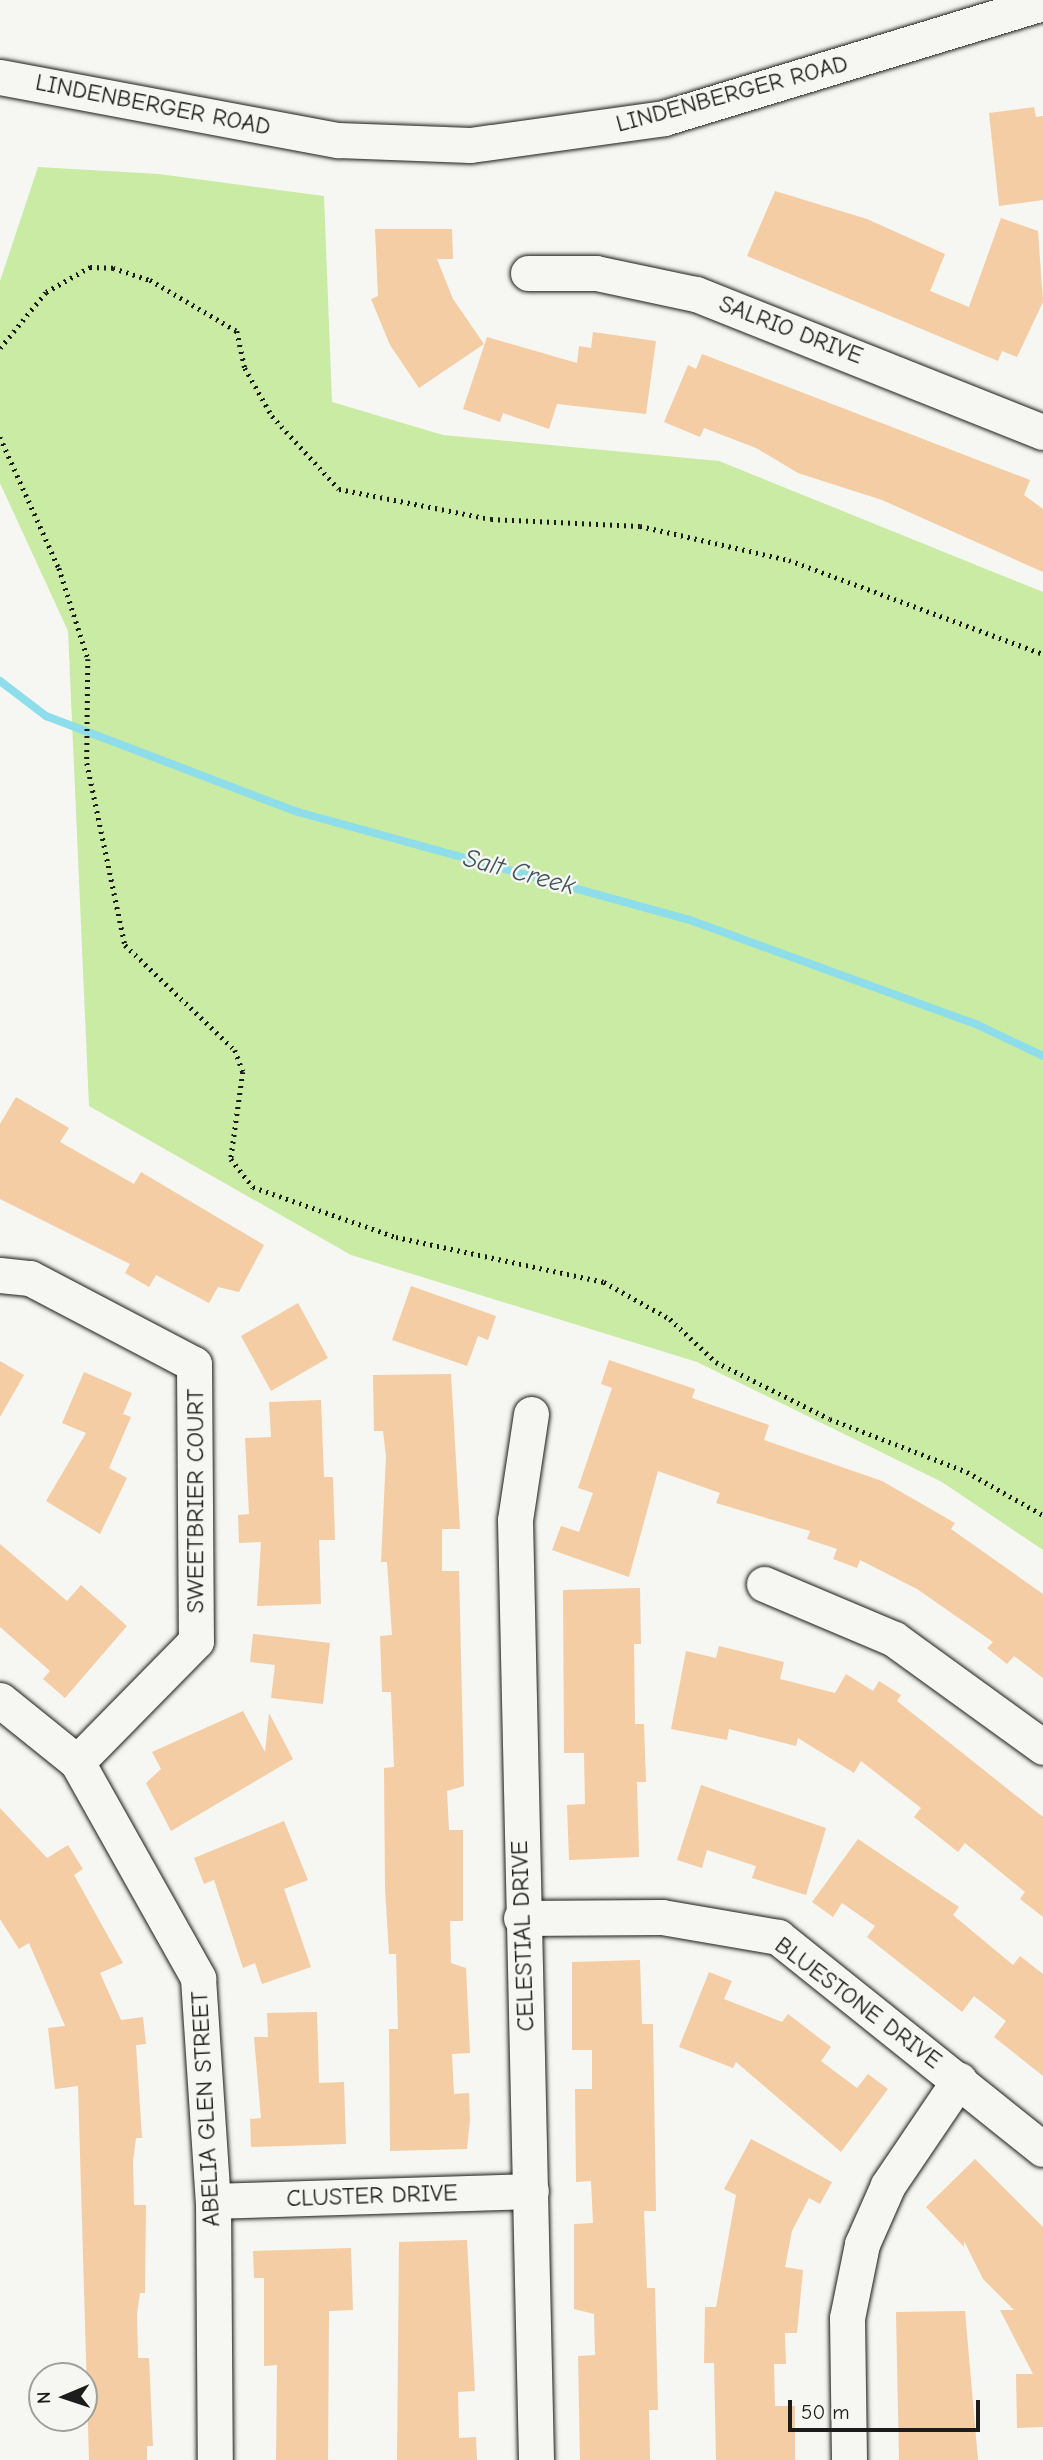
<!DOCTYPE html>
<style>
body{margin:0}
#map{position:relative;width:1043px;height:2460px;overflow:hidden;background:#f6f6f2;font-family:"Comic Neue",sans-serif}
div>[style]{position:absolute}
.green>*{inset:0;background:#c9eba4}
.stream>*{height:8px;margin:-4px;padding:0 4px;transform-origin:4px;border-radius:4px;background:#8eddeb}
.building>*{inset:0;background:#f4cda4}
.path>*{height:4.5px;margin-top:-2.25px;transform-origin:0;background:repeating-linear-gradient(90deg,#1c1c1c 0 2px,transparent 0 7px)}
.roads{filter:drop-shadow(0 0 2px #1c1c1c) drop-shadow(0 0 2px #1c1c1c)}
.minor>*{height:35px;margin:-17.5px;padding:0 17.5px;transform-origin:17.5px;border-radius:17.5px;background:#f6f6f2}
span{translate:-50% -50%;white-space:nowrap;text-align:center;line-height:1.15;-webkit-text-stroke:5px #f6f6f2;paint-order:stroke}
.street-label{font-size:24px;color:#1c1c1c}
.water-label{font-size:26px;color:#3e565a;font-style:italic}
.north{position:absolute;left:28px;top:2362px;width:70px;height:70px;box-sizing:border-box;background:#f6f6f2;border:2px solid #9f9f9c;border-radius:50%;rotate:268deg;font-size:19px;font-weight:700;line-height:28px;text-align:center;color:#1c1c1c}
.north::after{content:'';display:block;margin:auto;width:24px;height:32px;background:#1c1c1c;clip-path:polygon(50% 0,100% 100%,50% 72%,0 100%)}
.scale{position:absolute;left:788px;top:2400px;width:192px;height:32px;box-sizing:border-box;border:4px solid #1c1c1c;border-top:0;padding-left:9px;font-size:21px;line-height:24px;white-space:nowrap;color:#1c1c1c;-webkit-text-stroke:5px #f6f6f2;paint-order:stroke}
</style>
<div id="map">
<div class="green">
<i style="clip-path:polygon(38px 167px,159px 174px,324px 196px,332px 402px,443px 435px,719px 461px,1043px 592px,1043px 1550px,942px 1482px,697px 1362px,351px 1255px,89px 1106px,68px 631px,0 483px,0 281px)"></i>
</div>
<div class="stream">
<i style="left:0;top:681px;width:58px;rotate:37.3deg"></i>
<i style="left:46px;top:716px;width:270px;rotate:20.9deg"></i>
<i style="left:298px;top:812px;width:403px;rotate:15.4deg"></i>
<i style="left:687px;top:919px;width:310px;rotate:20deg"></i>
<i style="left:978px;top:1025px;width:72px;rotate:25.5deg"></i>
</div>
<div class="building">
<i style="clip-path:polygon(1034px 107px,1036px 117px,1043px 116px,1043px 200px,999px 206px,989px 113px)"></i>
<i style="clip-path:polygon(775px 191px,867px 219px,945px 254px,930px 291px,969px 307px,1001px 218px,1038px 231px,1043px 302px,1017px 357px,1002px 351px,998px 361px,747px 256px)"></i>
<i style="clip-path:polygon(375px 229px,452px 229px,453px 259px,437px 259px,453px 299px,484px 344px,419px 388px,390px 345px,371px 299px,378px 296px)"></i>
<i style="clip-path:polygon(593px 332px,656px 341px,646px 414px,557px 404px,549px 429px,503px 413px,500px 422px,463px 409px,487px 337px,577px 363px,579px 346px,591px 348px)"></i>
<i style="clip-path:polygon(702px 354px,1030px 480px,1024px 495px,1043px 509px,1043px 572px,882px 500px,798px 473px,756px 448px,704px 428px,700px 437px,664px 422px,688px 365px,696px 369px)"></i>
<i style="clip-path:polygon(16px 1097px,69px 1128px,60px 1142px,134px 1184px,141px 1172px,264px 1245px,239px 1292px,218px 1287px,209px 1303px,156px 1275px,149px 1287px,125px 1273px,130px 1264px,0 1199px,0 1124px)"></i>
<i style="clip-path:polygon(411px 1286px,496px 1316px,488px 1340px,478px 1336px,467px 1366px,392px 1340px)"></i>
<i style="clip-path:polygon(298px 1303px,328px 1358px,271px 1391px,241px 1336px)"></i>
<i style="clip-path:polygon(609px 1360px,695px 1389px,692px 1398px,769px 1425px,764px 1440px,882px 1481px,955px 1523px,951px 1529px,1043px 1594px,1043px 1678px,1014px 1656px,1007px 1664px,987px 1648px,993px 1642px,917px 1589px,860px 1560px,857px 1568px,833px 1559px,837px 1549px,807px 1539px,810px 1531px,716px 1503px,720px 1493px,658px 1471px,629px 1577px,552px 1550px,561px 1526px,579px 1532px,593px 1493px,578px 1488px,612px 1388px,601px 1384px)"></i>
<i style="clip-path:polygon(0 1361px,24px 1375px,0 1417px)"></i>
<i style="clip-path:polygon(84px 1372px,132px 1393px,123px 1414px,131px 1417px,109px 1468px,127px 1478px,100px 1534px,46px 1501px,86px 1433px,62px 1423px)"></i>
<i style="clip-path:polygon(451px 1374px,460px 1529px,442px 1529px,442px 1571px,459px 1571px,464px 1786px,447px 1791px,449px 1830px,463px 1830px,463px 1921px,450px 1921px,451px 1963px,466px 1968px,470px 2053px,452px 2054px,454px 2094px,469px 2093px,470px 2120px,467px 2149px,390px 2151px,389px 2029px,398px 2029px,396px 1954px,389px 1954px,385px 1888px,384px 1768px,394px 1767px,391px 1692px,382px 1692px,380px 1636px,392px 1635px,387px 1562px,381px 1562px,386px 1456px,383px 1431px,374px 1431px,373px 1375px)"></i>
<i style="clip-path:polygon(321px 1400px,324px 1477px,333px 1477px,335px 1540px,319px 1540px,321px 1604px,257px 1606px,261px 1542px,239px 1543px,238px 1515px,249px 1514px,245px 1438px,271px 1437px,269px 1402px)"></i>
<i style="clip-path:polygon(0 1544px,67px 1601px,81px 1585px,127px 1626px,65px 1698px,43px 1679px,50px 1671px,0 1627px)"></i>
<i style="clip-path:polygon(640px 1588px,641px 1644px,634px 1644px,635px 1724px,644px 1724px,646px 1782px,637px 1782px,639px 1857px,569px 1860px,567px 1805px,585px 1804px,584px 1753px,564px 1753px,563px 1590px)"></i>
<i style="clip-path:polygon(253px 1634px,330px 1643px,323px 1704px,271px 1698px,275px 1665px,250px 1662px)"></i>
<i style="clip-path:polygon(719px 1646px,784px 1662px,780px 1679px,835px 1693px,846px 1674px,873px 1691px,879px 1681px,901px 1695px,897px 1701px,1043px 1817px,1043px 1917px,1020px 1899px,1025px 1892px,965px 1843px,958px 1852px,914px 1817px,921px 1808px,861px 1761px,854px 1773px,798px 1738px,796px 1746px,729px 1729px,727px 1740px,671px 1729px,686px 1651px,716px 1658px)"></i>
<i style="clip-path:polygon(243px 1711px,265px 1752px,269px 1713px,293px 1759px,171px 1831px,146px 1783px,161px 1769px,152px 1752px)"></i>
<i style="clip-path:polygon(701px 1785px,826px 1828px,806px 1895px,752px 1878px,756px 1866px,707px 1850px,702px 1868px,677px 1860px)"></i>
<i style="clip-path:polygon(0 1808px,47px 1858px,68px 1845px,83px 1869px,74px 1875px,123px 1963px,100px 1973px,121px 2020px,143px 2017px,146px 2044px,136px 2045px,142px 2138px,136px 2138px,133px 2161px,134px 2205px,146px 2205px,145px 2293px,140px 2293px,137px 2314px,138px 2358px,149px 2358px,153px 2446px,147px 2446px,147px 2460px,89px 2460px,78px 2086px,55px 2089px,48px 2028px,65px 2026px,29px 1943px,19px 1949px,0 1919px)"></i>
<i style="clip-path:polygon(284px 1821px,308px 1880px,284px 1889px,311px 1967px,262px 1984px,255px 1963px,243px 1968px,214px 1880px,204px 1884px,194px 1858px)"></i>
<i style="clip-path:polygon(858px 1839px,959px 1907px,953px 1915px,1013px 1965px,1020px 1956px,1043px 1974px,1043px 2076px,994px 2037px,1006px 2021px,974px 1996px,962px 2012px,867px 1937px,875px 1926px,842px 1903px,833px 1917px,812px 1902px)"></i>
<i style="clip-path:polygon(640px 1960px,642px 2024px,653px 2024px,656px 2211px,644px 2211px,647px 2288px,655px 2288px,658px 2410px,649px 2410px,650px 2460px,580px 2460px,578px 2356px,595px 2355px,594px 2314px,574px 2309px,574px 2224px,593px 2223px,591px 2181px,576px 2182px,575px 2089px,592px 2089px,592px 2050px,572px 2050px,572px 1962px)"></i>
<i style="clip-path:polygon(709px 1972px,732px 1981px,724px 1999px,782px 2022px,788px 2014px,831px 2047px,821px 2061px,857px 2088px,868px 2074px,888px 2089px,841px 2152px,736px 2062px,733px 2068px,679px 2047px)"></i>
<i style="clip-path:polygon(317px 2012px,319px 2083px,344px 2082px,346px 2144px,251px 2147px,250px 2119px,261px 2118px,254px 2037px,268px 2037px,267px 2013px)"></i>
<i style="clip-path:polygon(751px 2139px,832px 2182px,820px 2204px,809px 2198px,792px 2231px,785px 2267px,803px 2270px,797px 2333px,785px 2333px,786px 2364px,774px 2364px,775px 2406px,795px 2406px,795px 2460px,716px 2460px,714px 2363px,704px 2363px,705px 2307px,716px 2307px,736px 2195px,724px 2189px)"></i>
<i style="clip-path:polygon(975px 2159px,1043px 2227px,1043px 2427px,1017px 2428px,1016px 2374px,1033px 2374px,1000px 2310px,1014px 2310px,983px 2279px,964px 2241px,964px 2247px,926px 2207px)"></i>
<i style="clip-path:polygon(467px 2240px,475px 2391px,458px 2392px,459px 2438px,476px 2437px,477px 2460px,397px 2460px,399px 2242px)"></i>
<i style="clip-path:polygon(351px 2248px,353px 2310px,329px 2311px,328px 2460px,276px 2460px,277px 2365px,264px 2366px,264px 2278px,254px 2278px,253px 2251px)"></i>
<i style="clip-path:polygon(965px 2311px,978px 2460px,899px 2460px,896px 2312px)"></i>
</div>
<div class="path">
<i style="left:0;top:348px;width:72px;rotate:-50.6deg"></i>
<i style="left:46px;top:292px;width:51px;rotate:-29.6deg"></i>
<i style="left:90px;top:267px;width:23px;rotate:2deg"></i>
<i style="left:113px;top:268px;width:39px;rotate:18deg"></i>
<i style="left:150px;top:280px;width:101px;rotate:30.4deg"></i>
<i style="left:237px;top:331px;width:38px;rotate:78deg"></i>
<i style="left:245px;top:368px;width:55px;rotate:60.6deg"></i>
<i style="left:272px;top:416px;width:99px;rotate:47.5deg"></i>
<i style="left:339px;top:489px;width:155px;rotate:11.2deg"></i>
<i style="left:491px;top:519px;width:149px;rotate:2.7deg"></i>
<i style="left:640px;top:526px;width:153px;rotate:12.9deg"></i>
<i style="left:789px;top:560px;width:271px;rotate:20.3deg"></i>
<i style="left:0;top:437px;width:144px;rotate:65.8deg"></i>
<i style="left:59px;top:568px;width:96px;rotate:72.3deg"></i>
<i style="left:88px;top:659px;width:104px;rotate:90.6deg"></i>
<i style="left:87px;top:763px;width:186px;rotate:78.2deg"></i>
<i style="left:125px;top:945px;width:152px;rotate:43.7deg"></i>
<i style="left:235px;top:1050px;width:23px;rotate:70deg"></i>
<i style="left:243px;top:1072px;width:88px;rotate:97.9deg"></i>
<i style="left:231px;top:1159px;width:36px;rotate:52deg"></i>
<i style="left:253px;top:1187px;width:151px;rotate:19.3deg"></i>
<i style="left:396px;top:1237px;width:213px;rotate:12.2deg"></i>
<i style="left:604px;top:1282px;width:76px;rotate:29.3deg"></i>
<i style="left:670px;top:1319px;width:63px;rotate:43.1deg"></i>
<i style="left:716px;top:1362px;width:127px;rotate:26.6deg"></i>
<i style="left:830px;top:1419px;width:147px;rotate:21.1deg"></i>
<i style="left:967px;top:1472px;width:87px;rotate:29.5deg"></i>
</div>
<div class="roads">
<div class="minor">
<i style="left:0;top:77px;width:344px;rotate:10.6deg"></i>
<i style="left:338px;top:140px;width:132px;rotate:2.2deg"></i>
<i style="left:470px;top:145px;width:196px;rotate:-7.9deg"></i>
<i style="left:664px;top:118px;width:396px;rotate:-16.9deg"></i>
<i style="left:528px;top:273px;width:68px"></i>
<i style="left:596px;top:273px;width:102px;rotate:11.9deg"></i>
<i style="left:696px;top:294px;width:373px;rotate:21.7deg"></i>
<i style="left:0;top:1275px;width:30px;rotate:6deg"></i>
<i style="left:30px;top:1278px;width:185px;rotate:27.7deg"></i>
<i style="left:194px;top:1364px;width:277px;rotate:89.6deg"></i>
<i style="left:196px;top:1641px;width:170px;rotate:134.5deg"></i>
<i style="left:531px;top:1414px;width:107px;rotate:98.6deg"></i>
<i style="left:515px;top:1520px;width:940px;rotate:88.72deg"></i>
<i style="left:764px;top:1584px;width:141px;rotate:22.9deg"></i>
<i style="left:894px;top:1639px;width:184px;rotate:35.9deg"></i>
<i style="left:0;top:1700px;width:99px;rotate:38.8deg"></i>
<i style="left:77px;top:1762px;width:248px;rotate:60.7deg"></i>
<i style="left:198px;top:1978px;width:224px;rotate:86.2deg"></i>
<i style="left:213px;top:2201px;width:259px;rotate:89.6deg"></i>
<i style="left:521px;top:1918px;width:141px;rotate:-0.4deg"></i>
<i style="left:662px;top:1917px;width:118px;rotate:9.8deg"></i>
<i style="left:778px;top:1937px;width:339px;rotate:38.7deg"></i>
<i style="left:213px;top:2201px;width:318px;rotate:-1.8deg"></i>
<i style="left:849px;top:2460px;width:142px;rotate:-90.8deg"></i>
<i style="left:847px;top:2318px;width:76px;rotate:-78.5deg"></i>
<i style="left:862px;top:2244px;width:64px;rotate:-66.2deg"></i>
<i style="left:888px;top:2185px;width:127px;rotate:-55.9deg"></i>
</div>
</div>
<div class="street-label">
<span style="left:732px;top:94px;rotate:-15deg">LINDENBERGER ROAD</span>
<span style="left:153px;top:105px;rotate:11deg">LINDENBERGER ROAD</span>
<span style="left:791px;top:330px;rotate:21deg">SALRIO DRIVE</span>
<span style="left:196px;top:1501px;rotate:-90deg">SWEETBRIER COURT</span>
<span style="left:523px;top:1936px;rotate:-92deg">CELESTIAL DRIVE</span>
<span style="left:858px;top:2003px;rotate:37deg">BLUESTONE DRIVE</span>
<span style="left:206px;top:2109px;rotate:-93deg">ABELIA GLEN STREET</span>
<span style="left:372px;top:2196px;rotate:-2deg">CLUSTER DRIVE</span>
</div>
<div class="water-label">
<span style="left:519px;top:873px;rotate:15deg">Salt Creek</span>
</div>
<div class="north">N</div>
<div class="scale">50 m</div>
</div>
